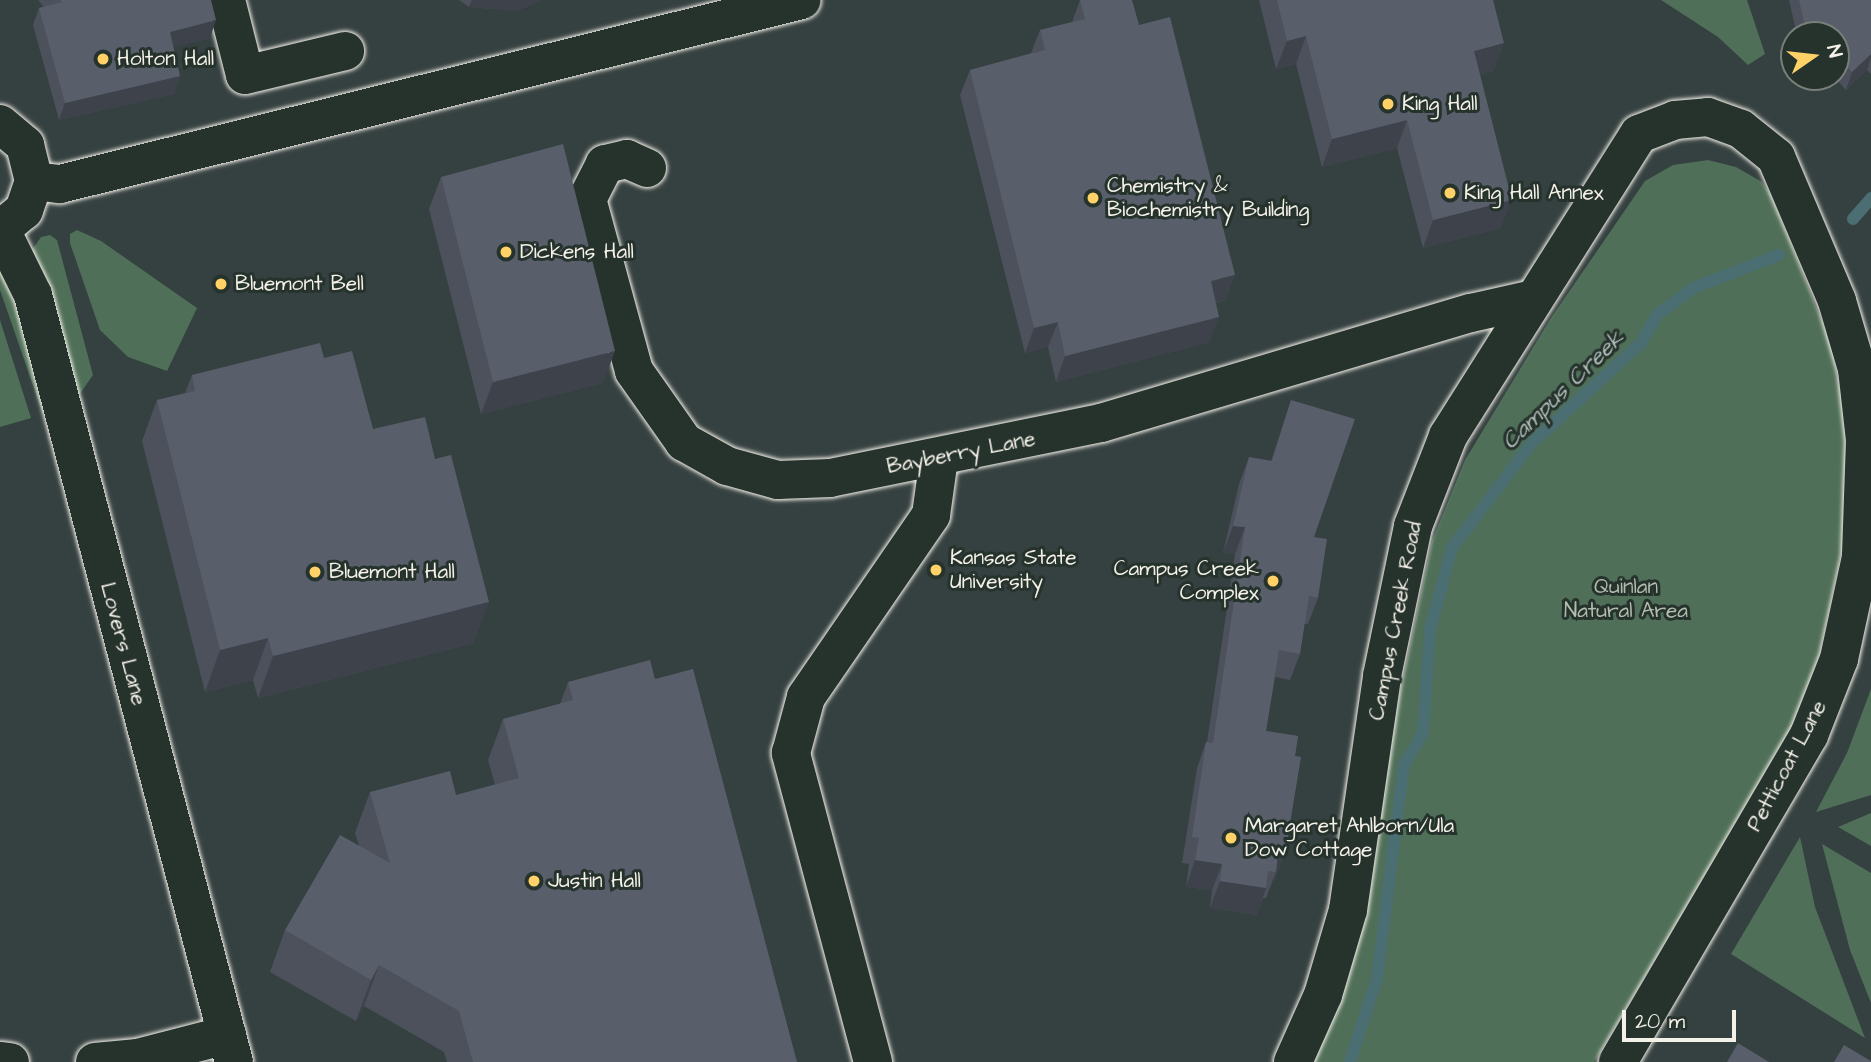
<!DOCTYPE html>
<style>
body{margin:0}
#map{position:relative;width:1871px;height:1062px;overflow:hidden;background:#26332d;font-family:"Architects Daughter",sans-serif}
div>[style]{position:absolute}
.built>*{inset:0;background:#354040}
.green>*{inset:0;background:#4f6f58}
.stream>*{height:12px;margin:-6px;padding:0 6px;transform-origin:6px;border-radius:6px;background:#4b6e72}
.roads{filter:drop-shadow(0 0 2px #f4f1e8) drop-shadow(0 0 2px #f4f1e8)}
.minor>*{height:38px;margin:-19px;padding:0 19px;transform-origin:19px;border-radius:19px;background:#26332d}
.wall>*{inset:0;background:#4d515c}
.shaded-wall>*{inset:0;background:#3e424b}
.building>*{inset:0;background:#595e6b}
.dots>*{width:19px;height:19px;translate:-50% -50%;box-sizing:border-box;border:4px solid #26332d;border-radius:50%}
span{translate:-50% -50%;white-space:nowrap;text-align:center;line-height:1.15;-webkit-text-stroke:6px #26332d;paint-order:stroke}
.poi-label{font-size:21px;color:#f4f1e8}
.left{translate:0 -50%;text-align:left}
.right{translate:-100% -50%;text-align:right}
.street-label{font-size:21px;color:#f4f1e8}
.park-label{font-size:21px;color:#b2bdae}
.water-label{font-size:23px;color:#b0bdb9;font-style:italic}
.north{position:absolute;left:1780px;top:21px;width:70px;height:70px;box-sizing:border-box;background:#26332d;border:2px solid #787f78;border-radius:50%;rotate:76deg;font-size:19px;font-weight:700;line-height:28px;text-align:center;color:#f4f1e8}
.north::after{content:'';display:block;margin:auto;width:24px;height:32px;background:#ffd166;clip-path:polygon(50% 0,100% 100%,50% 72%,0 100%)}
.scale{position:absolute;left:1622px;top:1010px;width:114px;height:32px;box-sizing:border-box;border:4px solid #f4f1e8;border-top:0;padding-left:9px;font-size:21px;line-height:24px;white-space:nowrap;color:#f4f1e8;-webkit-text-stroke:5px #26332d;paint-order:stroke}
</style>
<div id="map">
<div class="built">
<i style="clip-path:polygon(evenodd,0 0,1871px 0,1871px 1062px,0 1062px,0 0,1794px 35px,1836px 35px,1836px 77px,1794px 77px,1794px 35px)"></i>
</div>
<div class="green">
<i style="clip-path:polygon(1661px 0,1747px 0,1765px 54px,1748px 65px,1718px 37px)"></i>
<i style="clip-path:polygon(1708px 160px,1736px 167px,1762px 182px,1771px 195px,1831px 344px,1844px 411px,1849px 515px,1817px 666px,1785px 742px,1594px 1062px,1308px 1062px,1392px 731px,1432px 541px,1465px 460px,1551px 318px,1645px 181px,1673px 165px)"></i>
<i style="clip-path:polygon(77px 230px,101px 241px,197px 308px,167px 371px,128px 357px,100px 330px,70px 243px,70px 234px)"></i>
<i style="clip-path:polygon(50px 235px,57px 240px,93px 375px,79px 395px,50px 296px,27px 257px,41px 237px)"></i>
<i style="clip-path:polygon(0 268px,22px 312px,47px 409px,43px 414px,0 290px)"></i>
<i style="clip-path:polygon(0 320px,31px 418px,0 427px)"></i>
<i style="clip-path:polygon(1871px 689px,1871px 795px,1816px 812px,1847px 753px)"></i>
<i style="clip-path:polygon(1871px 813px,1871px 846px,1838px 827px)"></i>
<i style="clip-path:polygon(1800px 837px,1815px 907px,1865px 1038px,1731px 954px)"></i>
<i style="clip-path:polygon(1822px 844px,1871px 873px,1871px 1003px,1850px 950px)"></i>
</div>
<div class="stream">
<i style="left:1853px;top:219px;width:28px;rotate:-49deg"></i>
<i style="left:1350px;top:1062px;width:88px;rotate:-72.2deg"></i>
<i style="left:1377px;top:978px;width:215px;rotate:-82.8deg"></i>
<i style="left:1404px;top:765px;width:37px;rotate:-59deg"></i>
<i style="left:1423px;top:733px;width:103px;rotate:-86.1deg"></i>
<i style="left:1430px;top:630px;width:85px;rotate:-75deg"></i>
<i style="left:1452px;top:548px;width:131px;rotate:-52.8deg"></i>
<i style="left:1531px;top:444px;width:149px;rotate:-42.6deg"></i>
<i style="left:1641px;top:343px;width:32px;rotate:-60deg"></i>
<i style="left:1657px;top:315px;width:45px;rotate:-36.9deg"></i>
<i style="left:1693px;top:288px;width:92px;rotate:-21deg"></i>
</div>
<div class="roads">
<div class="minor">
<i style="left:226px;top:0;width:77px;rotate:75.8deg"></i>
<i style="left:245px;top:75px;width:103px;rotate:-13.5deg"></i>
<i style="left:0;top:124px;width:33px;rotate:40deg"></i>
<i style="left:25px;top:145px;width:37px;rotate:76deg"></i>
<i style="left:34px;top:181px;width:31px;rotate:109deg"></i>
<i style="left:24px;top:210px;width:31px;rotate:140deg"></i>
<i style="left:647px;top:168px;width:22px;rotate:-156deg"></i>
<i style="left:627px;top:159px;width:23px;rotate:167deg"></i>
<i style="left:605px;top:164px;width:39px;rotate:117deg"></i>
<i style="left:587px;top:199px;width:178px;rotate:74.7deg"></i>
<i style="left:634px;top:371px;width:87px;rotate:54.8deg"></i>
<i style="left:684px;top:442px;width:49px;rotate:29.2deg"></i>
<i style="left:727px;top:466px;width:53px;rotate:15.4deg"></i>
<i style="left:778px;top:480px;width:52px;rotate:-2.2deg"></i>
<i style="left:830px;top:478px;width:277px;rotate:-11.5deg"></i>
<i style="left:1101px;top:423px;width:386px;rotate:-16.6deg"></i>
<i style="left:1471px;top:313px;width:64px;rotate:-12.7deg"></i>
<i style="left:34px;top:181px;width:26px;rotate:7deg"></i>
<i style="left:60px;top:184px;width:764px;rotate:-13.93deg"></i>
<i style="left:1px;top:230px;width:72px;rotate:63.8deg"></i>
<i style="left:33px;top:295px;width:793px;rotate:75.32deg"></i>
<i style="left:0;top:1061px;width:10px;rotate:6deg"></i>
<i style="left:95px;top:1062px;width:43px;rotate:-5.3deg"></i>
<i style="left:138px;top:1058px;width:92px;rotate:-14.5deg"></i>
<i style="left:873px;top:1062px;width:320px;rotate:-104.9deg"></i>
<i style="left:791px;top:753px;width:58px;rotate:-75deg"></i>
<i style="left:806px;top:697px;width:221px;rotate:-55.5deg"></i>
<i style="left:931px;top:515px;width:58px;rotate:-82deg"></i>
<i style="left:1293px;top:1062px;width:73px;rotate:-65.9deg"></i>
<i style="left:1323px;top:995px;width:89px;rotate:-73.6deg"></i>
<i style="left:1348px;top:910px;width:236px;rotate:-81.7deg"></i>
<i style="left:1382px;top:676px;width:153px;rotate:-78.3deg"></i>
<i style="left:1413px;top:526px;width:97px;rotate:-68.7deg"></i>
<i style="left:1448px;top:436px;width:357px;rotate:-57.7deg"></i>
<i style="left:1639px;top:134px;width:39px;rotate:-21deg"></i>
<i style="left:1675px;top:120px;width:33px;rotate:-5deg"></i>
<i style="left:1708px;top:117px;width:35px;rotate:20deg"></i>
<i style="left:1741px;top:129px;width:45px;rotate:38.7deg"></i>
<i style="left:1776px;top:157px;width:156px;rotate:67deg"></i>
<i style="left:1837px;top:301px;width:71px;rotate:73.6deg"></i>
<i style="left:1857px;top:369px;width:71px;rotate:83.6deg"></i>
<i style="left:1865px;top:440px;width:117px;rotate:92deg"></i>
<i style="left:1861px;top:557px;width:104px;rotate:102.2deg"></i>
<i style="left:1839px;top:659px;width:82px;rotate:111.5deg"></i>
<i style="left:1809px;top:735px;width:379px;rotate:120.3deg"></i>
</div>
</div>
<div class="wall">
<i style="clip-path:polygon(38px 0,211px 0,210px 38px,173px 47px,180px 76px,174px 94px,59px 120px,33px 25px,39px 8px,44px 7px)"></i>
<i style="clip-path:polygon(459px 0,541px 0,538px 2px,516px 11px,469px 7px)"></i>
<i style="clip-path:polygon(1080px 0,1139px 25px,1226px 300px,1216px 303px,1210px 342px,1056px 382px,1048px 347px,1025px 353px,960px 95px,970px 70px,1031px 53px,1040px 30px,1072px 22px)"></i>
<i style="clip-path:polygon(1259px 0,1493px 0,1494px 71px,1480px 75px,1501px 228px,1423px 248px,1397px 148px,1322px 167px,1296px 64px,1276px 69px)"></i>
<i style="clip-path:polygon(1789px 0,1871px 0,1871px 74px,1867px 70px,1846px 90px,1834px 77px,1836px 77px,1836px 35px,1797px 35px)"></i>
<i style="clip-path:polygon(441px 177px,603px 383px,481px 414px,429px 209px)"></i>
<i style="clip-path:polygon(324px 358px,373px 429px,474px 643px,258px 698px,253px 680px,205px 692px,142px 441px,157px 400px,185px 393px,192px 375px)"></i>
<i style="clip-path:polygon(1291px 400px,1314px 537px,1318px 598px,1308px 624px,1304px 624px,1300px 654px,1290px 680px,1275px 677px,1266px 731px,1298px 736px,1275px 880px,1273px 880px,1266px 898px,1263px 898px,1257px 915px,1210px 908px,1212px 890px,1186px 887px,1189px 864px,1182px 863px,1197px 768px,1206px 742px,1207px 742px,1235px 554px,1223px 553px,1239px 484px,1249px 457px,1271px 461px)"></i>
<i style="clip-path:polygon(655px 679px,797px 1062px,447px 1062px,444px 1052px,364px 1006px,356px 1021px,270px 972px,285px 930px,359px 845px,355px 833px,370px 792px,456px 795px,495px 785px,488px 760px,503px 719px,560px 704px,568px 682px)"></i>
</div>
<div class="shaded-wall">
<i style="clip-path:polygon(472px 0,541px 0,538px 2px,516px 11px,469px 7px)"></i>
<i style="clip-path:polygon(216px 20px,210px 38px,163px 50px,170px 32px)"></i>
<i style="clip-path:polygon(1306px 36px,1296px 64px,1276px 69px,1287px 41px)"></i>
<i style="clip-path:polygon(1504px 43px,1494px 71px,1464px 80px,1474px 51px)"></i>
<i style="clip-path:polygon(1871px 54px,1871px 58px,1867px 70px,1846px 90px,1852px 72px)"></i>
<i style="clip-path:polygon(180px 76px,174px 94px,59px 120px,65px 103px)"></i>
<i style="clip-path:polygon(1809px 77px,1825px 77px,1808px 81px)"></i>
<i style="clip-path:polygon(1407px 120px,1397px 148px,1322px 167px,1332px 139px)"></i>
<i style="clip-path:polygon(1512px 200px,1501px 228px,1423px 248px,1433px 220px)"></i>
<i style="clip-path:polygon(1235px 275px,1226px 300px,1201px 306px,1211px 281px)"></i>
<i style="clip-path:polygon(1219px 317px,1210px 342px,1056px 382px,1065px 356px)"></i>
<i style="clip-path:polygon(1058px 322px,1048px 347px,1025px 353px,1034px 328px)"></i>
<i style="clip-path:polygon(615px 351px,603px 383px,481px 414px,493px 382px)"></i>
<i style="clip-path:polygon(1233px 526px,1245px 527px,1235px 554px,1223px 553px)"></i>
<i style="clip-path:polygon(489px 602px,474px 643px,258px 698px,273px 656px)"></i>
<i style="clip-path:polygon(268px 638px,253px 680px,205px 692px,220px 650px)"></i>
<i style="clip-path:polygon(1278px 853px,1285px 854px,1275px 880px,1273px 880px,1276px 872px)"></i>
<i style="clip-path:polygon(1195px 860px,1222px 864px,1212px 890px,1186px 887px)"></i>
<i style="clip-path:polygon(1220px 881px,1266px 888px,1257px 915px,1210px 908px)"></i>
<i style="clip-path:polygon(379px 965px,364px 1006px,356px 1021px,371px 980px)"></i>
</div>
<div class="building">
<i style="clip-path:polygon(60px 0,211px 0,216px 20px,170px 32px,180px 76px,65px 103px,39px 8px,62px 2px)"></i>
<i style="clip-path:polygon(1080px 0,1132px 0,1139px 25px,1170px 17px,1235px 275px,1211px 281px,1219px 317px,1065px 356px,1058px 322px,1034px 328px,970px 70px,1045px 50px,1040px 30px,1085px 19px)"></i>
<i style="clip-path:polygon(1277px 0,1493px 0,1504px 43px,1474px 51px,1512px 200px,1433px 220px,1407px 120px,1332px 139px,1306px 36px,1287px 41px)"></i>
<i style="clip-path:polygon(1799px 0,1871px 0,1871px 54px,1852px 72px,1839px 58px,1836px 58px,1836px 35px,1807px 35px)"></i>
<i style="clip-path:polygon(563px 144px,615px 351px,493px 382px,441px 177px)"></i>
<i style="clip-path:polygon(320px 343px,324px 358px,352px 351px,373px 429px,425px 417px,435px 459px,451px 455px,489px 602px,273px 656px,268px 638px,220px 650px,157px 400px,195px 391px,192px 375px)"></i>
<i style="clip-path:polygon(1291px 400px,1355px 419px,1314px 537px,1327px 539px,1318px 598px,1309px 596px,1300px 654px,1279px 650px,1266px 731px,1298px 736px,1295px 756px,1301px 757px,1285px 854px,1278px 853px,1276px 872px,1268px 871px,1266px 888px,1220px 881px,1222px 864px,1195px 860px,1199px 838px,1192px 837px,1206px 742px,1213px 743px,1245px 527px,1233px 526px,1249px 457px,1272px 461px)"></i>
<i style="clip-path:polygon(650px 660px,655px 679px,693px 669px,797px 1062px,473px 1062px,459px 1011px,379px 965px,371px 980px,285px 930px,340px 835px,390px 863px,370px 792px,450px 771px,456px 795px,519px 778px,503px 719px,573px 700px,568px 682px)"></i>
<i style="clip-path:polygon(1738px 1043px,1769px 1062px,1727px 1062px)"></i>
<i style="clip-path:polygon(1844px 1045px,1871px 1061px,1871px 1062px,1834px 1062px)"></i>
</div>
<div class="dots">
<i style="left:103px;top:59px;background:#ffd166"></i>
<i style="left:1388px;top:104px;background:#ffd166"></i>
<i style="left:1450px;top:193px;background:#ffd166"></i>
<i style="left:1093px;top:198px;background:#ffd166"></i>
<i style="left:506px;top:252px;background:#ffd166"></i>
<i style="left:221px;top:284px;background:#ffd166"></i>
<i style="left:936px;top:570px;background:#ffd166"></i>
<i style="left:315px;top:572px;background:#ffd166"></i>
<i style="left:1273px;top:581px;background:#ffd166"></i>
<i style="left:1231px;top:838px;background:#ffd166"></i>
<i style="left:534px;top:881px;background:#ffd166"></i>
</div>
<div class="poi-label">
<span class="left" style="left:117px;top:59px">Holton Hall</span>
<span class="left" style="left:1402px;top:104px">King Hall</span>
<span class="left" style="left:1107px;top:198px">Chemistry &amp;<br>Biochemistry Building</span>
<span class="left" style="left:1464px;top:193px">King Hall Annex</span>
<span class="left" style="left:520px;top:252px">Dickens Hall</span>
<span class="left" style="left:235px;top:284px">Bluemont Bell</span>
<span class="left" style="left:950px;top:570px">Kansas State<br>University</span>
<span class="right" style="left:1259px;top:581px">Campus Creek<br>Complex</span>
<span class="left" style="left:329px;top:572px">Bluemont Hall</span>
<span class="left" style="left:1245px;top:838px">Margaret Ahlborn/Ula<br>Dow Cottage</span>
<span class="left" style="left:548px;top:881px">Justin Hall</span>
</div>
<div class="street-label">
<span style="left:961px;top:453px;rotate:-11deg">Bayberry Lane</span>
<span style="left:1396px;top:621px;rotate:-79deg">Campus Creek Road</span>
<span style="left:123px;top:644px;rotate:75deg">Lovers Lane</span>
<span style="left:1787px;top:766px;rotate:-62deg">Petticoat Lane</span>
</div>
<div class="park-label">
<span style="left:1626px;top:599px">Quinlan<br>Natural Area</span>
</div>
<div class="water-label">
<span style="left:1563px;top:390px;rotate:-44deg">Campus Creek</span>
</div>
<div class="north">N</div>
<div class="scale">20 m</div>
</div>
